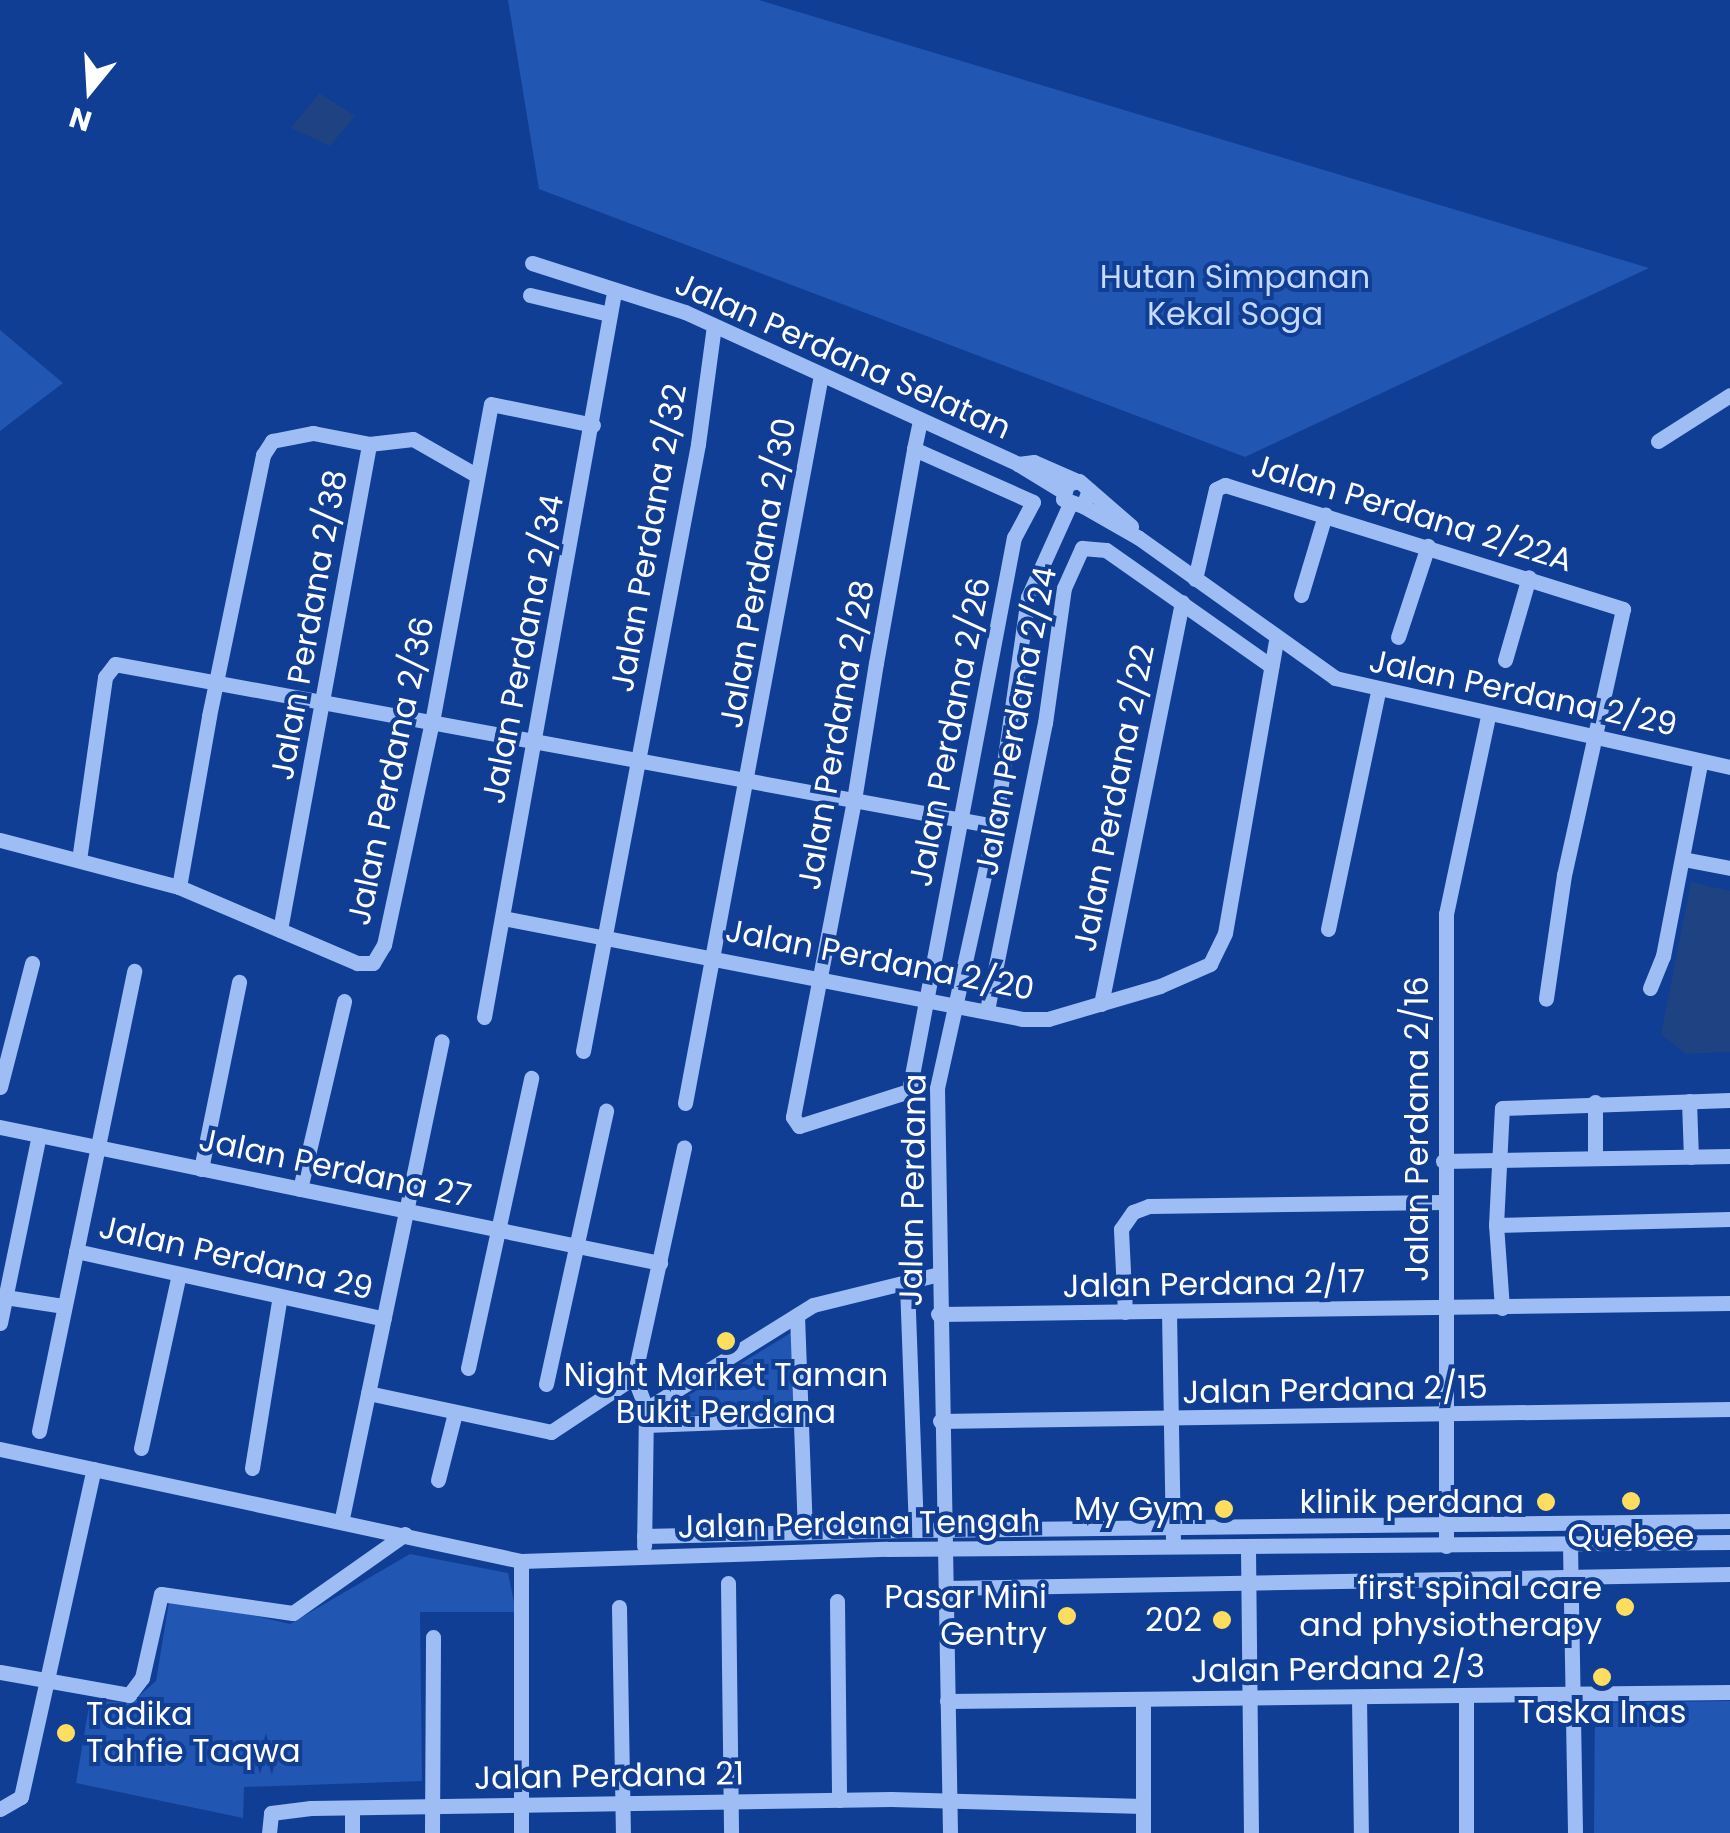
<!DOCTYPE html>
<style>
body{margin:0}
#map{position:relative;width:1730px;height:1833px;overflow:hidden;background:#103e94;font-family:Poppins,sans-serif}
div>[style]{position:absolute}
.green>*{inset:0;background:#2156b3}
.water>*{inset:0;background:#1f4282}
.minor>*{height:15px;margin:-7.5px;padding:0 7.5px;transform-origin:7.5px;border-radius:7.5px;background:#9dbdf4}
.dots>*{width:28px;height:28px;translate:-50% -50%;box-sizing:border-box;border:5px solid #103e94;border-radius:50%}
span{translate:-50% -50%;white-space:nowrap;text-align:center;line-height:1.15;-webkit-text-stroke:8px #103e94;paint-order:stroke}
.park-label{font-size:32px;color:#c5dafe}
.street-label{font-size:32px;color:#fff}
.poi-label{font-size:32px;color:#fff}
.right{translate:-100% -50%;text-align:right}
.left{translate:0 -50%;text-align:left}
.north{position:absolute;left:40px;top:40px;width:100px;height:100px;-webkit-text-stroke:8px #103e94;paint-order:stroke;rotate:198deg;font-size:28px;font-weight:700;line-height:40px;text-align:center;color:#fff}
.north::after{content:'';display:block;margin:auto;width:35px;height:45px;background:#fff;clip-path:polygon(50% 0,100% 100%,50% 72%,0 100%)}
</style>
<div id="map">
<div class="green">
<i style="clip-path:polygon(508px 0,759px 0,1649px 268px,1245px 457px,539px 189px)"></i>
<i style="clip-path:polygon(0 330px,63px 383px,0 431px)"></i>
<i style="clip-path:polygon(794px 1331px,794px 1408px,658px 1418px,658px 1414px)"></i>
<i style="clip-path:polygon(410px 1554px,508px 1573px,516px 1612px,420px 1612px,422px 1781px,244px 1787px,243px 1818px,76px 1783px,90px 1700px,131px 1703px,156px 1681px,170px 1596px,290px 1624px)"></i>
<i style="clip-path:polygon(1730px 1701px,1730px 1833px,1594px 1833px,1595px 1703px)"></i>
</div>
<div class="water">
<i style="clip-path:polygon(319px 93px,355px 116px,330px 146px,291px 128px)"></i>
<i style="clip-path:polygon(1691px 882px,1730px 891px,1730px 1052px,1686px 1054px,1661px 1034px)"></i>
</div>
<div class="minor">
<i style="left:532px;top:263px;width:161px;rotate:17.8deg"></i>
<i style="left:685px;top:312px;width:366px;rotate:24.5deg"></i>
<i style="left:1018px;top:464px;width:52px;rotate:31.5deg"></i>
<i style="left:530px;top:295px;width:81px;rotate:13.5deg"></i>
<i style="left:1658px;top:441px;width:85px;rotate:-32.6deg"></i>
<i style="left:914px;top:449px;width:130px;rotate:24deg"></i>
<i style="left:1033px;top:502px;width:40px;rotate:118deg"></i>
<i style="left:1014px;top:537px;width:564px;rotate:100.73deg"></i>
<i style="left:909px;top:1091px;width:115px;rotate:162.3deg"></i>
<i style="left:799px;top:1126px;width:11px;rotate:-124deg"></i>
<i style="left:793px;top:1117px;width:323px;rotate:-79.1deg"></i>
<i style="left:854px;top:800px;width:139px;rotate:-80.9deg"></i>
<i style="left:876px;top:663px;width:217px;rotate:-79.9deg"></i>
<i style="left:914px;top:449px;width:30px;rotate:-78deg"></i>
<i style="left:1018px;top:464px;width:16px;rotate:-7deg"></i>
<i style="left:1034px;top:462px;width:45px;rotate:23.7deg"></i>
<i style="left:1089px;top:490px;width:17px;rotate:111deg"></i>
<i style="left:1083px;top:506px;width:21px;rotate:-161deg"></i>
<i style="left:1063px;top:499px;width:16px;rotate:-75deg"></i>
<i style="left:1067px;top:484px;width:12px;rotate:-14deg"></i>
<i style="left:1079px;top:481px;width:69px;rotate:40.9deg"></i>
<i style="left:1083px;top:506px;width:64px;rotate:29.7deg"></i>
<i style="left:1139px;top:538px;width:241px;rotate:35.5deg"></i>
<i style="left:1335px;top:678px;width:405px;rotate:12.7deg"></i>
<i style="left:1195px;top:579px;width:92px;rotate:-76.9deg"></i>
<i style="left:1216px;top:489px;width:10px;rotate:-24deg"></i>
<i style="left:1225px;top:485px;width:417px;rotate:17.3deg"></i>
<i style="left:1623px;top:609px;width:272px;rotate:102.5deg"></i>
<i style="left:1564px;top:875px;width:125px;rotate:98.3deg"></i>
<i style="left:1301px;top:595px;width:84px;rotate:-73.3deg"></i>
<i style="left:1398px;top:637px;width:96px;rotate:-71.8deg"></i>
<i style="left:1505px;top:660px;width:86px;rotate:-73.9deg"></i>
<i style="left:0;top:840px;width:185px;rotate:14.7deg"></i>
<i style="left:179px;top:887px;width:194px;rotate:23.1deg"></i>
<i style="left:357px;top:963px;width:16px"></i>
<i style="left:373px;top:963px;width:21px;rotate:-59deg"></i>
<i style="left:384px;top:945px;width:228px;rotate:-77.9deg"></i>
<i style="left:432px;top:722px;width:323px;rotate:-79.5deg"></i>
<i style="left:491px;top:404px;width:104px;rotate:11.6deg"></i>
<i style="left:1683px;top:859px;width:48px;rotate:10.8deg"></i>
<i style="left:79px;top:860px;width:185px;rotate:-81.9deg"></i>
<i style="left:105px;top:677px;width:16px;rotate:-52deg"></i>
<i style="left:115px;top:664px;width:895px;rotate:10.43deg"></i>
<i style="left:179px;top:887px;width:174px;rotate:-80deg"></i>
<i style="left:209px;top:716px;width:267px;rotate:-78.3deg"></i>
<i style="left:263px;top:455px;width:17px;rotate:-57deg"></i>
<i style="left:272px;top:441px;width:42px;rotate:-11deg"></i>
<i style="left:313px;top:433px;width:57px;rotate:11.1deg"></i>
<i style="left:369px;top:444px;width:44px;rotate:-6.5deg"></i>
<i style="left:413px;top:439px;width:73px;rotate:29.7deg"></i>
<i style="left:503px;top:918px;width:530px;rotate:10.99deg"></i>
<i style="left:1023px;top:1019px;width:25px"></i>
<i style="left:1048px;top:1019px;width:117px;rotate:-16.4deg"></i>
<i style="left:1160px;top:986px;width:55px;rotate:-23.7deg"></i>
<i style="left:1210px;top:964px;width:34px;rotate:-64deg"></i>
<i style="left:1225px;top:933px;width:295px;rotate:-80.1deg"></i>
<i style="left:1328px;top:929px;width:242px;rotate:-78.1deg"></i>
<i style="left:280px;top:930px;width:494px;rotate:-79.6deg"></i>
<i style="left:1650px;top:988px;width:35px;rotate:-68deg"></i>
<i style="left:1663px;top:956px;width:197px;rotate:-79.1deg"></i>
<i style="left:1101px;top:1004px;width:410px;rotate:-78.6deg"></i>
<i style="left:987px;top:1010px;width:293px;rotate:-78.6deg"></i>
<i style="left:1045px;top:723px;width:136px;rotate:-82deg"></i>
<i style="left:1064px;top:588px;width:44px;rotate:-65.8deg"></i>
<i style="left:1082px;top:548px;width:24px;rotate:5deg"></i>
<i style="left:1106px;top:550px;width:202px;rotate:35.1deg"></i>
<i style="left:484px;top:1017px;width:737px;rotate:-79.83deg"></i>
<i style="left:583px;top:1051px;width:618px;rotate:-79.27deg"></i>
<i style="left:698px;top:444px;width:119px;rotate:-82.3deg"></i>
<i style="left:0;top:1087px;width:128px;rotate:-75.5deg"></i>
<i style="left:1689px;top:1101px;width:56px;rotate:88deg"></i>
<i style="left:685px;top:1103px;width:741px;rotate:-79.42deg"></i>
<i style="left:0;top:1127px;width:674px;rotate:11.64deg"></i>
<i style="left:1595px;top:1158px;width:56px;rotate:-90deg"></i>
<i style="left:1443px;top:1161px;width:287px;rotate:-1deg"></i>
<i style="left:201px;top:1169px;width:191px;rotate:-78.5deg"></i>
<i style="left:300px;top:1189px;width:193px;rotate:-76.8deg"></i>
<i style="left:1496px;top:1225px;width:234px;rotate:-1.5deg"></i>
<i style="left:76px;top:1251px;width:315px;rotate:12.4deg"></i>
<i style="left:5px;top:1297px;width:60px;rotate:8.7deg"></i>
<i style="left:1502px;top:1308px;width:83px;rotate:-94.1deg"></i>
<i style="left:1496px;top:1225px;width:117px;rotate:-87.1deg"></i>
<i style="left:1502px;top:1108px;width:228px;rotate:-2deg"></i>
<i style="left:1125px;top:1312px;width:83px;rotate:-92.8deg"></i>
<i style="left:1121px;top:1229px;width:21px;rotate:-55deg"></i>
<i style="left:1133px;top:1212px;width:17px;rotate:-21deg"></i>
<i style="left:1149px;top:1206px;width:294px;rotate:-0.8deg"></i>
<i style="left:1169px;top:1312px;width:227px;rotate:89deg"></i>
<i style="left:938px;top:1314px;width:792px;rotate:-0.8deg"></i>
<i style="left:797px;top:1315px;width:216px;rotate:87.9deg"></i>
<i style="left:0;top:1323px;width:192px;rotate:-78.3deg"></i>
<i style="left:468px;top:1368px;width:297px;rotate:-77.7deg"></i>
<i style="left:634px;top:1377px;width:34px;rotate:69deg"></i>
<i style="left:646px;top:1409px;width:137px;rotate:90.8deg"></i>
<i style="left:546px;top:1384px;width:280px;rotate:-77.6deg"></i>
<i style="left:368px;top:1393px;width:187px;rotate:12deg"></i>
<i style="left:551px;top:1432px;width:100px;rotate:-33.5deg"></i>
<i style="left:634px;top:1377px;width:235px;rotate:-77.7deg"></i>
<i style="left:646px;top:1409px;width:197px;rotate:-31.9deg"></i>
<i style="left:813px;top:1305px;width:130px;rotate:-13.8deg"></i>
<i style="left:940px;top:1421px;width:790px;rotate:-0.87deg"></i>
<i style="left:646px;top:1425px;width:156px;rotate:-2.2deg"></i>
<i style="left:39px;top:1431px;width:470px;rotate:-78.3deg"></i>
<i style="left:141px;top:1448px;width:178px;rotate:-77.7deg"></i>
<i style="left:0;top:1449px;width:533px;rotate:12.13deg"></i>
<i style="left:521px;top:1561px;width:366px;rotate:-1.9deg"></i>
<i style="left:887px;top:1549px;width:843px;rotate:-0.48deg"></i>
<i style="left:252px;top:1468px;width:174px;rotate:-80.8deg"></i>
<i style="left:438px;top:1480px;width:69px;rotate:-75.8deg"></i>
<i style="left:342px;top:1518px;width:487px;rotate:-78.2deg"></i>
<i style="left:916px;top:1530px;width:814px;rotate:-0.63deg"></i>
<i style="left:644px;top:1536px;width:272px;rotate:-1.3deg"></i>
<i style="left:916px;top:1530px;width:249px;rotate:-92.1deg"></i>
<i style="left:1570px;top:1545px;width:288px;rotate:89deg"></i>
<i style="left:1446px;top:1546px;width:632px;rotate:-90deg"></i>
<i style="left:1446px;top:914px;width:201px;rotate:-78deg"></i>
<i style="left:1248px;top:1549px;width:284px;rotate:89.4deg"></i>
<i style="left:728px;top:1583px;width:250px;rotate:89.3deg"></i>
<i style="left:946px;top:1588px;width:784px;rotate:-1.02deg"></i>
<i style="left:837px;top:1601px;width:199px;rotate:89.4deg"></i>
<i style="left:619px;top:1607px;width:226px;rotate:89deg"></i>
<i style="left:0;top:1672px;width:131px;rotate:10.1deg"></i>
<i style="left:129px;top:1695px;width:21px;rotate:-53deg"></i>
<i style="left:142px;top:1678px;width:86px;rotate:-77.3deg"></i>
<i style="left:161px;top:1594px;width:133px;rotate:8.2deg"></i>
<i style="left:293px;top:1613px;width:137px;rotate:-35.2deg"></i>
<i style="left:1466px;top:1695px;width:138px;rotate:90deg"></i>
<i style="left:1359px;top:1697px;width:136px;rotate:89.2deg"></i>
<i style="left:1143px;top:1699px;width:134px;rotate:90deg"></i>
<i style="left:947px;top:1701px;width:783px;rotate:-0.66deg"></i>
<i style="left:352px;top:1808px;width:25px;rotate:90deg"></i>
<i style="left:0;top:1809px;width:24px;rotate:-30deg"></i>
<i style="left:21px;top:1797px;width:336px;rotate:-77.5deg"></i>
<i style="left:269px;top:1833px;width:20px;rotate:-84deg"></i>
<i style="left:271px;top:1813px;width:40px;rotate:-7.1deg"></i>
<i style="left:311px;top:1808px;width:580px;rotate:-0.89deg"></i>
<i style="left:891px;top:1799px;width:252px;rotate:1.6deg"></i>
<i style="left:432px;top:1833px;width:196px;rotate:-89.7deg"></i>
<i style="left:521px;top:1833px;width:272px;rotate:-90deg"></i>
<i style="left:950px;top:1833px;width:745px;rotate:-91deg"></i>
<i style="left:937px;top:1088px;width:268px;rotate:-77.5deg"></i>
<i style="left:995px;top:826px;width:231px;rotate:-81.8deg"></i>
<i style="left:1028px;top:597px;width:100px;rotate:-65.7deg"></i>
</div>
<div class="dots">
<i style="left:726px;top:1341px;background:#ffde5f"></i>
<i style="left:1631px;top:1501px;background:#ffde5f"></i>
<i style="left:1546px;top:1502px;background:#ffde5f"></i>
<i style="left:1224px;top:1509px;background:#ffde5f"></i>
<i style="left:1625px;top:1607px;background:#ffde5f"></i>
<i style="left:1067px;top:1616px;background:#ffde5f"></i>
<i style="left:1222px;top:1620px;background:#ffde5f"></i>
<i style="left:1602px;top:1677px;background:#ffde5f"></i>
<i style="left:66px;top:1733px;background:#ffde5f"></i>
</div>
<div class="park-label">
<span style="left:1235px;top:296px">Hutan Simpanan<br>Kekal Soga</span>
</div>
<div class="street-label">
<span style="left:843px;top:356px;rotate:24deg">Jalan Perdana Selatan</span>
<span style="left:1412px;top:513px;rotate:17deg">Jalan Perdana 2/22A</span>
<span style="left:649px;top:538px;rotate:-80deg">Jalan Perdana 2/32</span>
<span style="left:758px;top:573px;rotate:-80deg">Jalan Perdana 2/30</span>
<span style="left:309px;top:625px;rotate:-80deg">Jalan Perdana 2/38</span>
<span style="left:523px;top:649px;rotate:-79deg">Jalan Perdana 2/34</span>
<span style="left:1523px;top:693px;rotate:12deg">Jalan Perdana 2/29</span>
<span style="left:1016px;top:721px;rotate:-79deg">Jalan Perdana 2/24</span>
<span style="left:950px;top:732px;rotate:-79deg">Jalan Perdana 2/26</span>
<span style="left:836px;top:735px;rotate:-80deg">Jalan Perdana 2/28</span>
<span style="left:391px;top:771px;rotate:-78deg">Jalan Perdana 2/36</span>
<span style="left:1114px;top:798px;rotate:-79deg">Jalan Perdana 2/22</span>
<span style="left:880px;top:960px;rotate:11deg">Jalan Perdana 2/20</span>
<span style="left:1417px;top:1129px;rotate:-90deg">Jalan Perdana 2/16</span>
<span style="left:335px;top:1168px;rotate:12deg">Jalan Perdana 27</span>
<span style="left:913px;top:1190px;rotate:-89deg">Jalan Perdana</span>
<span style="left:236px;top:1258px;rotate:13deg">Jalan Perdana 29</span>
<span style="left:1214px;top:1284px;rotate:-1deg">Jalan Perdana 2/17</span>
<span style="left:1335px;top:1390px;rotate:-1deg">Jalan Perdana 2/15</span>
<span style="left:859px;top:1524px;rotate:-1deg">Jalan Perdana Tengah</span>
<span style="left:1338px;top:1669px;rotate:-1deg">Jalan Perdana 2/3</span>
<span style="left:609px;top:1776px;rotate:-1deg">Jalan Perdana 21</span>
</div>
<div class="poi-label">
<span style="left:726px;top:1394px">Night Market Taman<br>Bukit Perdana</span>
<span class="right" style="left:1524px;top:1502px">klinik perdana</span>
<span class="right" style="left:1204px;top:1509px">My Gym</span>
<span style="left:1631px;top:1536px">Quebee</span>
<span class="right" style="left:1602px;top:1607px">first spinal care<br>and physiotherapy</span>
<span class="right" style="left:1047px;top:1616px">Pasar Mini<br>Gentry</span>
<span class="right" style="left:1202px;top:1620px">202</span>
<span style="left:1602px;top:1712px">Taska Inas</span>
<span class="left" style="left:86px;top:1733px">Tadika<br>Tahfie Taqwa</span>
</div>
<div class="north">N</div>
</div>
